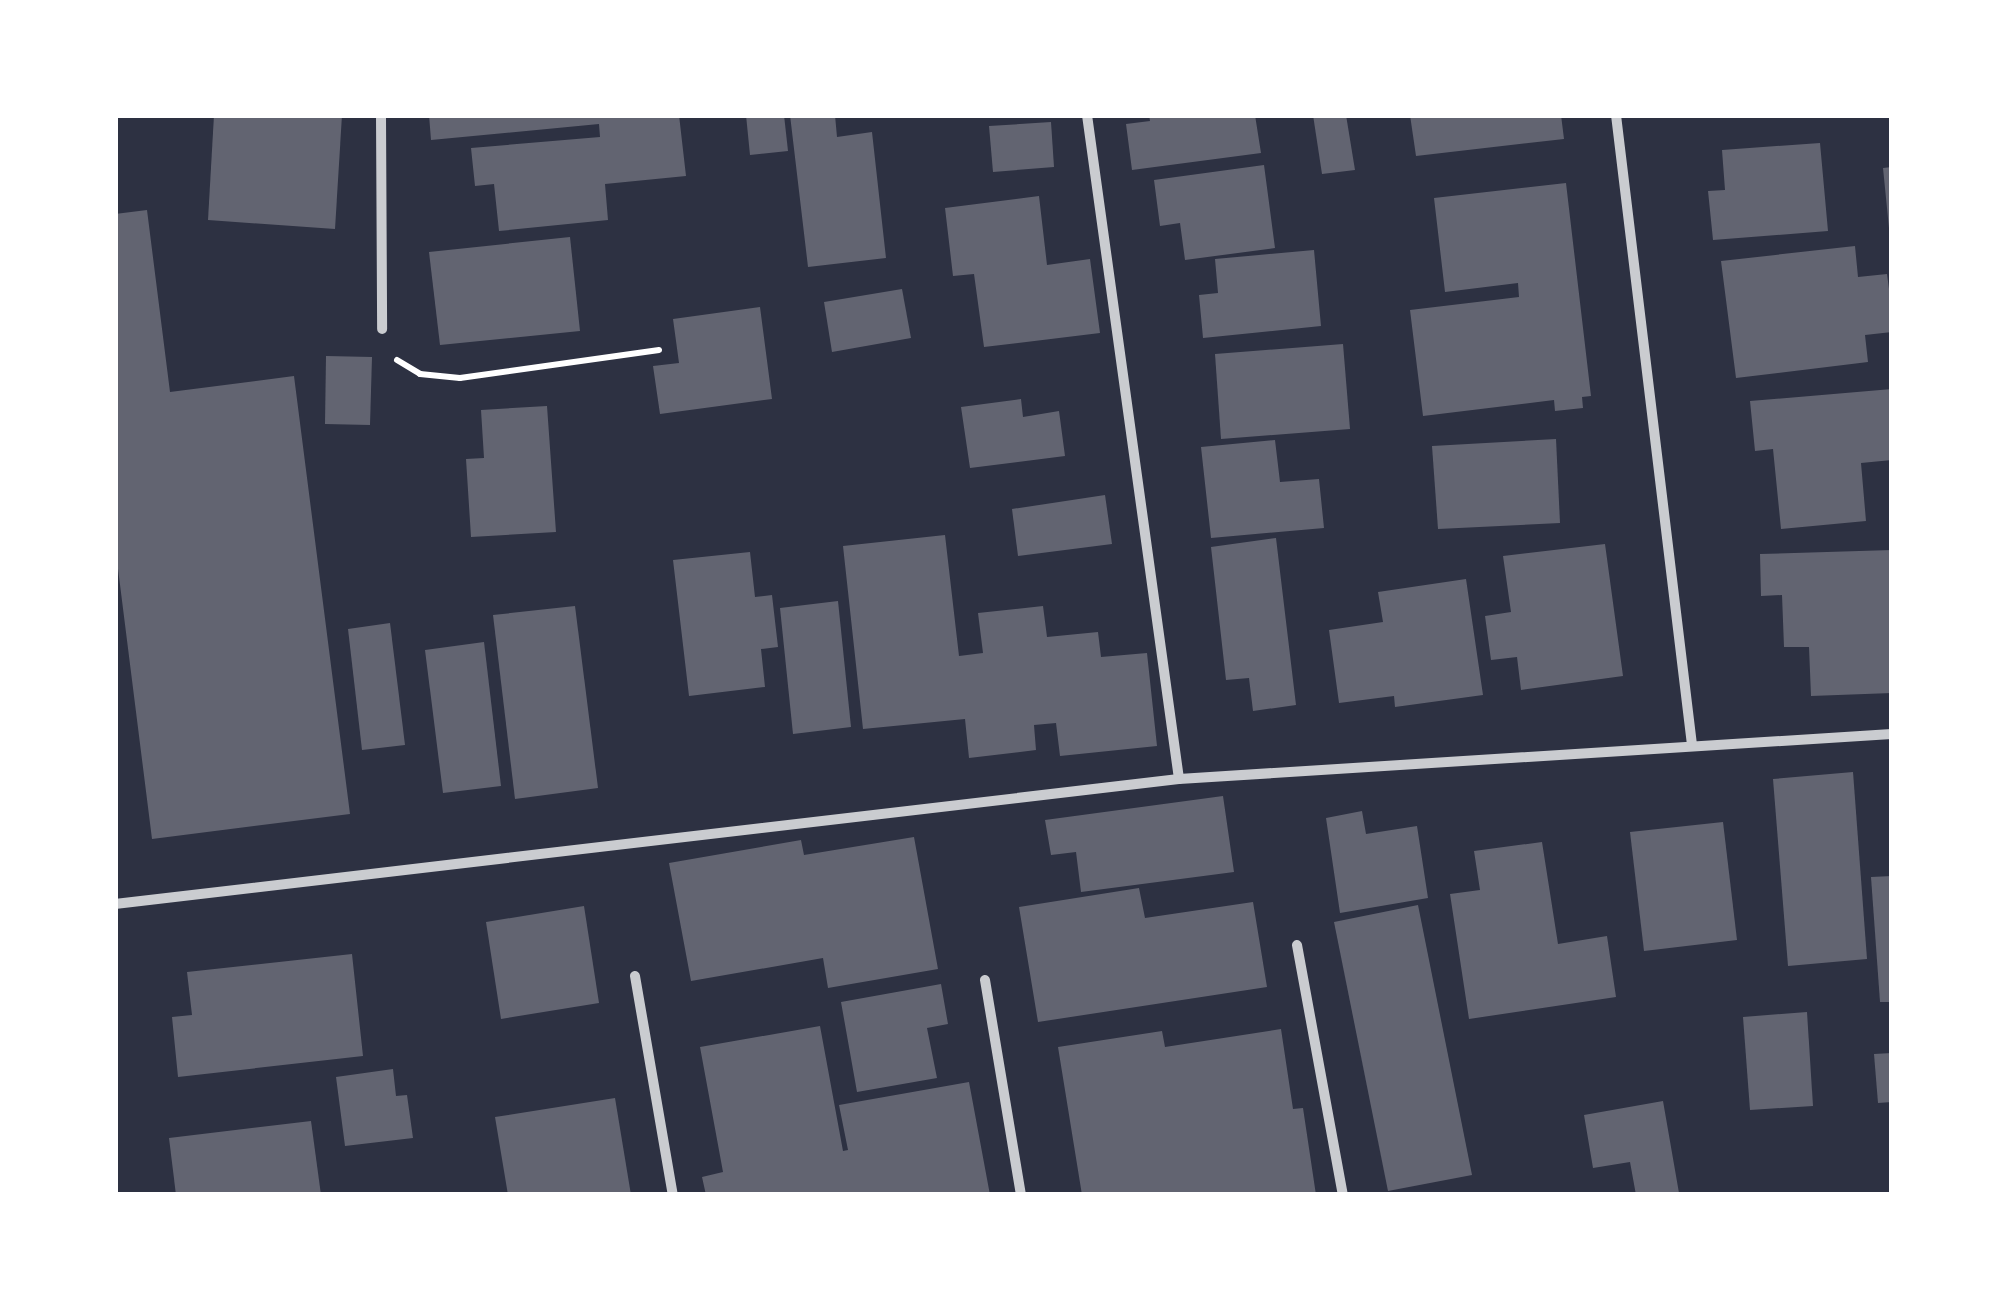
<!DOCTYPE html>
<style>
body{margin:0}
#map{position:relative;width:2007px;height:1310px;overflow:hidden;background:#2d3142;font-family:"Asap Condensed",sans-serif}
div>[style]{position:absolute}
.building>*{inset:0;background:#626471}
.path>*{height:6px;margin:-3px;padding:0 3px;transform-origin:3px;border-radius:3px;background:#fff}
.minor>*{height:10px;margin:-5px;padding:0 5px;transform-origin:5px;border-radius:5px;background:#caccd0}
span{translate:-50% -50%;white-space:nowrap;text-align:center;line-height:1.15;-webkit-text-stroke:8px #fff;paint-order:stroke}
.frame{position:absolute;inset:0;border:118px solid #fff;pointer-events:none}
</style>
<div id="map">
<div class="building">
<i style="clip-path:polygon(214px 115px,342px 115px,335px 229px,208px 220px)"></i>
<i style="clip-path:polygon(429px 115px,679px 115px,686px 176px,605px 184px,608px 220px,499px 231px,494px 184px,475px 186px,471px 148px,600px 137px,599px 124px,431px 140px)"></i>
<i style="clip-path:polygon(746px 115px,784px 115px,788px 151px,750px 155px)"></i>
<i style="clip-path:polygon(790px 115px,835px 115px,837px 137px,872px 132px,886px 258px,808px 267px)"></i>
<i style="clip-path:polygon(1149px 115px,1255px 115px,1261px 153px,1132px 170px,1126px 124px,1150px 121px)"></i>
<i style="clip-path:polygon(1313px 115px,1346px 115px,1355px 170px,1322px 174px)"></i>
<i style="clip-path:polygon(1410px 115px,1561px 115px,1564px 139px,1416px 156px)"></i>
<i style="clip-path:polygon(1051px 122px,1054px 167px,993px 172px,989px 126px)"></i>
<i style="clip-path:polygon(1820px 143px,1828px 231px,1713px 240px,1708px 191px,1725px 190px,1722px 150px)"></i>
<i style="clip-path:polygon(1264px 165px,1275px 248px,1185px 260px,1180px 223px,1160px 226px,1154px 180px)"></i>
<i style="clip-path:polygon(1892px 167px,1892px 228px,1889px 228px,1883px 168px)"></i>
<i style="clip-path:polygon(1566px 183px,1591px 396px,1582px 397px,1583px 408px,1555px 411px,1554px 400px,1423px 416px,1410px 310px,1519px 297px,1518px 283px,1445px 292px,1434px 198px)"></i>
<i style="clip-path:polygon(1039px 196px,1047px 265px,1090px 259px,1100px 333px,984px 347px,974px 274px,953px 276px,945px 208px)"></i>
<i style="clip-path:polygon(147px 210px,170px 392px,294px 376px,350px 814px,152px 839px,115px 545px,115px 214px)"></i>
<i style="clip-path:polygon(570px 237px,580px 331px,440px 345px,429px 252px)"></i>
<i style="clip-path:polygon(1855px 246px,1858px 277px,1887px 274px,1892px 311px,1892px 332px,1865px 335px,1868px 362px,1736px 378px,1721px 261px)"></i>
<i style="clip-path:polygon(1314px 250px,1321px 326px,1203px 338px,1199px 295px,1218px 293px,1215px 259px)"></i>
<i style="clip-path:polygon(902px 289px,911px 338px,832px 352px,824px 302px)"></i>
<i style="clip-path:polygon(760px 307px,772px 399px,660px 414px,653px 366px,679px 363px,673px 319px)"></i>
<i style="clip-path:polygon(1343px 344px,1350px 429px,1221px 439px,1215px 354px)"></i>
<i style="clip-path:polygon(326px 356px,372px 357px,370px 425px,325px 424px)"></i>
<i style="clip-path:polygon(1892px 389px,1892px 460px,1861px 463px,1866px 521px,1781px 529px,1773px 449px,1755px 451px,1750px 401px)"></i>
<i style="clip-path:polygon(1021px 399px,1023px 417px,1059px 411px,1065px 456px,970px 468px,961px 407px)"></i>
<i style="clip-path:polygon(547px 406px,556px 532px,471px 537px,466px 459px,484px 458px,481px 410px)"></i>
<i style="clip-path:polygon(1556px 439px,1560px 523px,1438px 529px,1432px 446px)"></i>
<i style="clip-path:polygon(1275px 440px,1280px 482px,1319px 479px,1324px 528px,1211px 538px,1201px 447px)"></i>
<i style="clip-path:polygon(1105px 495px,1112px 544px,1018px 556px,1012px 509px)"></i>
<i style="clip-path:polygon(945px 535px,959px 656px,983px 653px,978px 613px,1043px 606px,1047px 637px,1098px 632px,1101px 657px,1147px 653px,1157px 746px,1060px 756px,1056px 723px,1034px 725px,1036px 750px,969px 758px,965px 719px,863px 729px,843px 546px)"></i>
<i style="clip-path:polygon(1276px 538px,1296px 705px,1253px 711px,1249px 678px,1226px 680px,1211px 547px)"></i>
<i style="clip-path:polygon(1605px 544px,1623px 676px,1521px 690px,1517px 657px,1491px 660px,1485px 616px,1511px 612px,1503px 556px)"></i>
<i style="clip-path:polygon(1892px 550px,1892px 693px,1811px 696px,1809px 647px,1784px 647px,1782px 595px,1761px 596px,1760px 554px)"></i>
<i style="clip-path:polygon(750px 552px,755px 597px,772px 595px,778px 647px,761px 649px,765px 687px,689px 696px,673px 560px)"></i>
<i style="clip-path:polygon(1466px 579px,1483px 695px,1395px 707px,1394px 696px,1339px 703px,1329px 630px,1383px 622px,1378px 592px)"></i>
<i style="clip-path:polygon(838px 601px,851px 727px,793px 734px,780px 608px)"></i>
<i style="clip-path:polygon(575px 606px,598px 788px,515px 799px,493px 615px)"></i>
<i style="clip-path:polygon(390px 623px,405px 745px,362px 750px,348px 629px)"></i>
<i style="clip-path:polygon(484px 642px,501px 786px,443px 793px,425px 650px)"></i>
<i style="clip-path:polygon(1853px 772px,1867px 959px,1788px 966px,1773px 779px)"></i>
<i style="clip-path:polygon(1223px 796px,1234px 872px,1081px 892px,1076px 852px,1051px 855px,1045px 820px)"></i>
<i style="clip-path:polygon(1362px 811px,1366px 834px,1417px 826px,1428px 898px,1340px 913px,1326px 818px)"></i>
<i style="clip-path:polygon(1723px 822px,1737px 940px,1644px 951px,1630px 832px)"></i>
<i style="clip-path:polygon(914px 837px,938px 969px,828px 988px,823px 958px,691px 981px,669px 863px,801px 840px,804px 855px)"></i>
<i style="clip-path:polygon(1542px 842px,1558px 944px,1607px 936px,1616px 997px,1469px 1019px,1450px 894px,1480px 890px,1474px 851px)"></i>
<i style="clip-path:polygon(1892px 876px,1892px 1002px,1880px 1002px,1871px 877px)"></i>
<i style="clip-path:polygon(1139px 888px,1145px 918px,1253px 902px,1267px 987px,1038px 1022px,1019px 907px)"></i>
<i style="clip-path:polygon(1418px 905px,1472px 1175px,1388px 1191px,1334px 922px)"></i>
<i style="clip-path:polygon(584px 906px,599px 1003px,501px 1019px,486px 922px)"></i>
<i style="clip-path:polygon(352px 954px,363px 1056px,178px 1077px,172px 1017px,192px 1015px,187px 972px)"></i>
<i style="clip-path:polygon(941px 984px,948px 1024px,927px 1028px,937px 1078px,857px 1092px,841px 1002px)"></i>
<i style="clip-path:polygon(1807px 1012px,1813px 1106px,1750px 1110px,1743px 1017px)"></i>
<i style="clip-path:polygon(820px 1026px,843px 1151px,848px 1150px,839px 1105px,969px 1082px,990px 1195px,706px 1195px,702px 1177px,723px 1172px,700px 1047px)"></i>
<i style="clip-path:polygon(1281px 1029px,1293px 1109px,1303px 1108px,1316px 1195px,1082px 1195px,1058px 1047px,1162px 1031px,1165px 1047px)"></i>
<i style="clip-path:polygon(1892px 1053px,1892px 1102px,1878px 1103px,1874px 1054px)"></i>
<i style="clip-path:polygon(393px 1069px,396px 1096px,407px 1095px,413px 1138px,345px 1146px,336px 1077px)"></i>
<i style="clip-path:polygon(615px 1098px,631px 1195px,508px 1195px,495px 1117px)"></i>
<i style="clip-path:polygon(1663px 1101px,1679px 1193px,1636px 1195px,1630px 1162px,1593px 1168px,1584px 1115px)"></i>
<i style="clip-path:polygon(311px 1121px,321px 1195px,176px 1195px,169px 1138px)"></i>
</div>
<div class="path">
<i style="left:397px;top:360px;width:27px;rotate:31deg"></i>
<i style="left:420px;top:374px;width:40px;rotate:5.7deg"></i>
<i style="left:460px;top:378px;width:201px;rotate:-8deg"></i>
</div>
<div class="minor">
<i style="left:381px;top:115px;width:214px;rotate:89.7deg"></i>
<i style="left:1087px;top:115px;width:670px;rotate:82.11deg"></i>
<i style="left:1616px;top:115px;width:635px;rotate:83.12deg"></i>
<i style="left:115px;top:904px;width:1071px;rotate:-6.7deg"></i>
<i style="left:1179px;top:779px;width:714px;rotate:-3.61deg"></i>
<i style="left:1297px;top:945px;width:254px;rotate:79.6deg"></i>
<i style="left:635px;top:976px;width:222px;rotate:80.2deg"></i>
<i style="left:985px;top:980px;width:218px;rotate:80.5deg"></i>
</div>
<div class="frame"></div>
</div>
